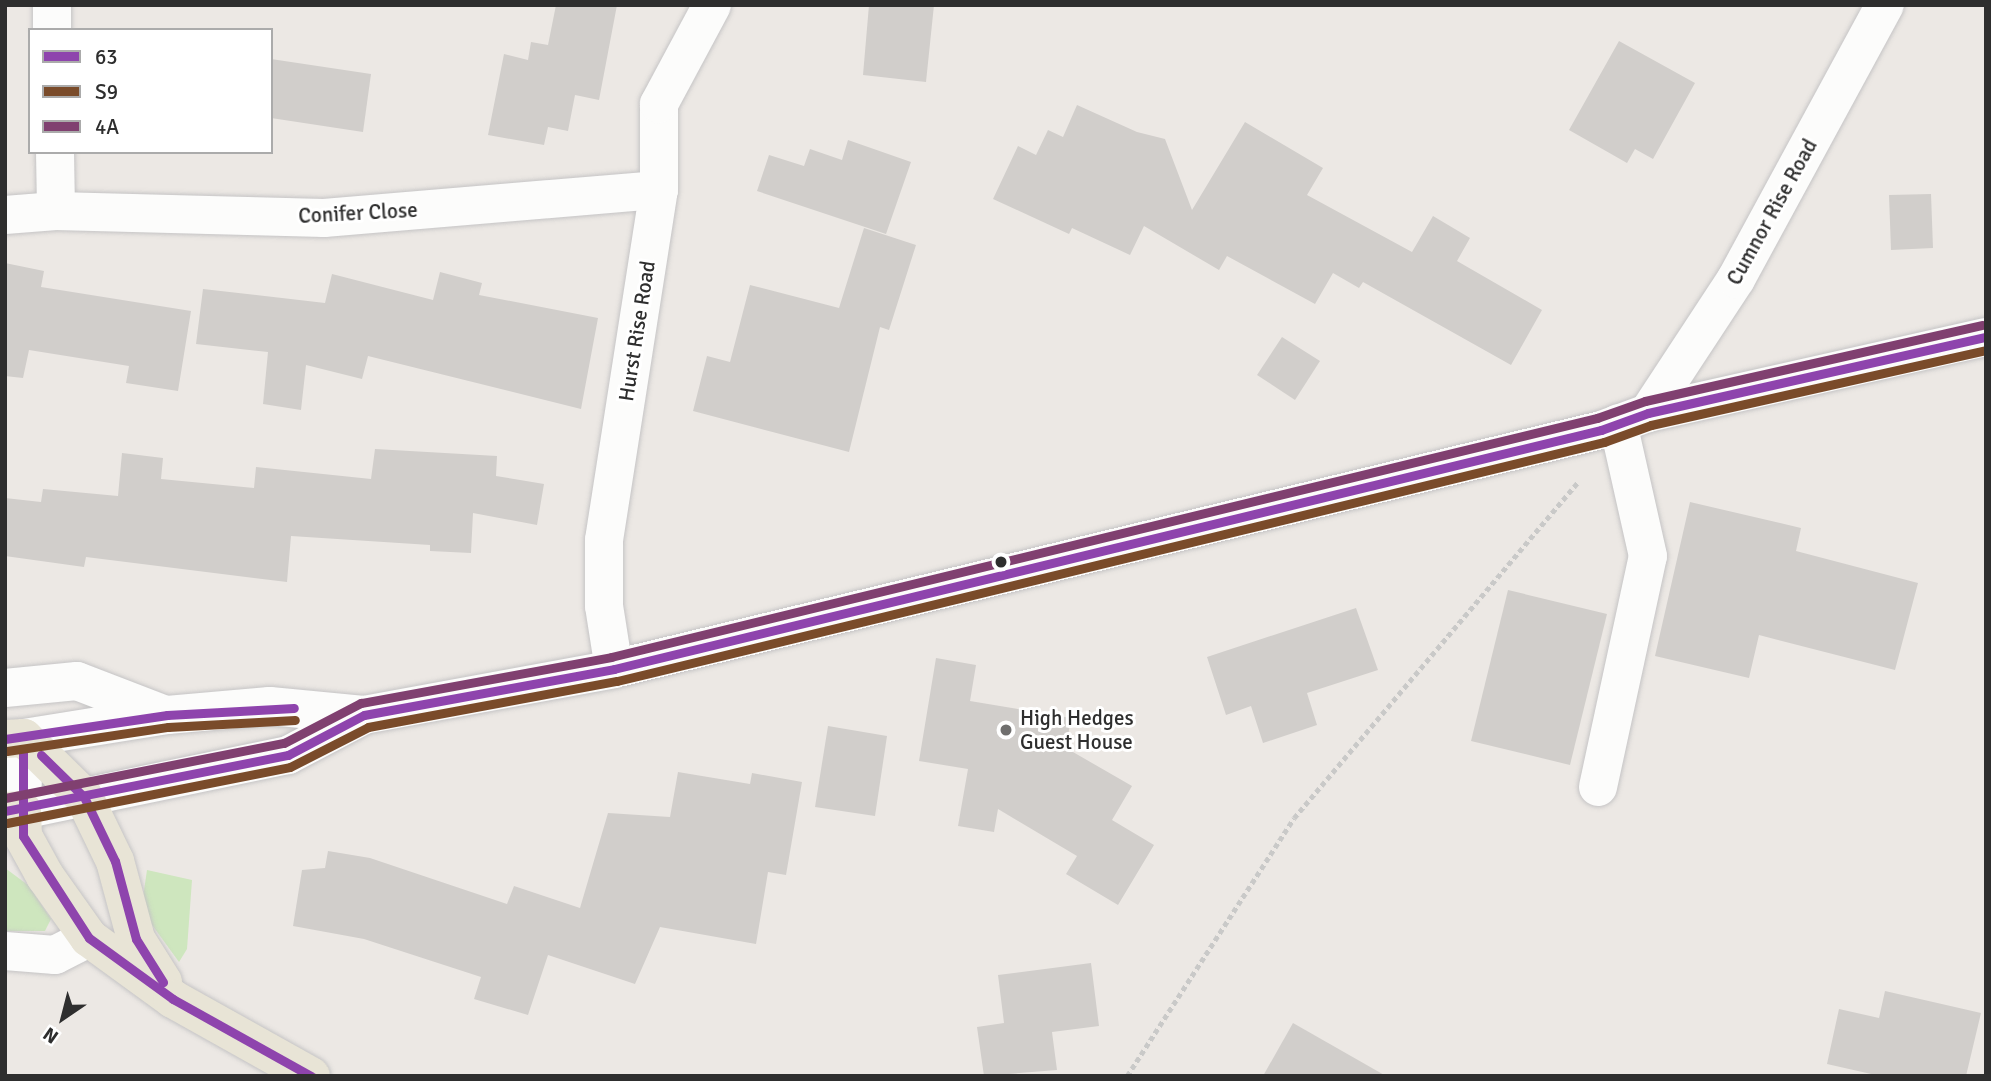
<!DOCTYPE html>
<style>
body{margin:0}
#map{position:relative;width:1991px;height:1081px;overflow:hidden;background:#ece8e4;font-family:Signika,sans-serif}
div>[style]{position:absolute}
.green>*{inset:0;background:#cee6be}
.building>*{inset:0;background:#d1cecb}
.path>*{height:4.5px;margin-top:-2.25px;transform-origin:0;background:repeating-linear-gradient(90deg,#c9c9c8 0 5px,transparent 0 8.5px)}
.roads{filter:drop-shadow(0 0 2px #c5c4c5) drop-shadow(0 0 2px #c5c4c5)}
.minor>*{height:38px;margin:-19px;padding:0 19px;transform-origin:19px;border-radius:19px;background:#fcfcfb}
.major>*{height:38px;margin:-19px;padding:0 19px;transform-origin:19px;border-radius:19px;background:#e8e4d6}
.bus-1>*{height:9px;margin:-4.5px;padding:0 4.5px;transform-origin:4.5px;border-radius:4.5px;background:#8e44ad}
.bus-2>*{height:9px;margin:-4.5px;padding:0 4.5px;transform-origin:4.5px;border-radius:4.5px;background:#7a4b2a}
.bus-3>*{height:9px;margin:-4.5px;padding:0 4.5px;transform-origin:4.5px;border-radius:4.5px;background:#804070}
.dots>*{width:19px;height:19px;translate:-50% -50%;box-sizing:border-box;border:4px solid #fff;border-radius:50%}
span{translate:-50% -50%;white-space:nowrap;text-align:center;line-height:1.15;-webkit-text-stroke:6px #fff;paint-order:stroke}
.street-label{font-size:21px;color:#2e2e2e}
.poi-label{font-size:21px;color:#2e2e2e}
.left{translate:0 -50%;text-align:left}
.frame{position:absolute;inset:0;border:7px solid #2e2e2e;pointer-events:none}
.legend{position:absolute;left:28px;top:28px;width:245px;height:126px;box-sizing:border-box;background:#fff;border:2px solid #ababab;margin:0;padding:9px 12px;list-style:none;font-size:21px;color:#2e2e2e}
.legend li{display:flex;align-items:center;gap:14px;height:35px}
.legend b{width:35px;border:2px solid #ababab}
.north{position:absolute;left:28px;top:983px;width:70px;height:70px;-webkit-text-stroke:5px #fff;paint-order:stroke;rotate:215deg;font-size:19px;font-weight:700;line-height:28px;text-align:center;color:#2e2e2e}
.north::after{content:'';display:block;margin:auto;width:24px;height:32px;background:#2e2e2e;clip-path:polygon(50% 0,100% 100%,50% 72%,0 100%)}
</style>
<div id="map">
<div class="green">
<i style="clip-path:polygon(5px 868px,28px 885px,51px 919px,45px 931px,5px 931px)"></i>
<i style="clip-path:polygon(147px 870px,192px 880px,187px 949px,179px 962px,147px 918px,143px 897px)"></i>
</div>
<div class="building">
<i style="clip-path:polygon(556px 5px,617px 5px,599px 100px,575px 95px,568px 131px,548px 127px,544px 145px,488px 135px,504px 54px,528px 60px,531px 42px,548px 45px)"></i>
<i style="clip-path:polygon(869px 5px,934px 5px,926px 82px,863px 75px)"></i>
<i style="clip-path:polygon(1619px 41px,1695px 83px,1653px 159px,1635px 149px,1627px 163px,1569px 130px)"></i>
<i style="clip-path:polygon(271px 59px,371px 74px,363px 132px,271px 118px)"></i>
<i style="clip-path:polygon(1077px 105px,1137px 132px,1165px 139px,1192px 210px,1245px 122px,1323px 168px,1307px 195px,1412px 252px,1433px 216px,1470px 238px,1457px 261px,1542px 310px,1511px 365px,1363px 282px,1359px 288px,1333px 273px,1315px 304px,1227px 256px,1219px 270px,1144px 226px,1130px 255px,1072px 228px,1069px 234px,993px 199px,1018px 146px,1036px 155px,1048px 130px,1063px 137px)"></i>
<i style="clip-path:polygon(848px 140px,911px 162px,886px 234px,757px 191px,769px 155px,804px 166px,810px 149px,842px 160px)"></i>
<i style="clip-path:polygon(1931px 194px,1933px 248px,1891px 250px,1889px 195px)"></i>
<i style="clip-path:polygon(864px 228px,916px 245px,889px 330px,880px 327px,849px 452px,693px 411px,707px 356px,730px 362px,750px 285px,839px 308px)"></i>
<i style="clip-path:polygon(5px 263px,44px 271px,41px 287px,191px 311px,178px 391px,126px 383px,129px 366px,29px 350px,23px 378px,5px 376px)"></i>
<i style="clip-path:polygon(440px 272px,482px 283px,479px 295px,598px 318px,581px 409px,368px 356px,362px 379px,306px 365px,301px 410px,263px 404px,268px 352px,196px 344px,203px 289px,325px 303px,332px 274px,433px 300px)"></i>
<i style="clip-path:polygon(1282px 337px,1320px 361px,1295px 400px,1257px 375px)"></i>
<i style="clip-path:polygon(375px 449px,497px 456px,496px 476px,544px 484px,537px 525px,473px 513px,471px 553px,430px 551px,430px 545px,291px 536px,287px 582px,86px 557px,84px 567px,5px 556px,5px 498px,41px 502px,43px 489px,118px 496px,122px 453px,163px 458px,161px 479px,254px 488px,256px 467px,371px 479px)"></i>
<i style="clip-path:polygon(1690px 502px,1801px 528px,1796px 551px,1918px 583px,1895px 670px,1759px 635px,1749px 678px,1655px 656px)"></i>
<i style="clip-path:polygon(1508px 590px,1607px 614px,1570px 765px,1471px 741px)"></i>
<i style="clip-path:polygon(1356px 608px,1378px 670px,1307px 693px,1317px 725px,1263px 743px,1251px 706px,1226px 715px,1207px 657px)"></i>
<i style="clip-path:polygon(936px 658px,976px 665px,970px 701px,1071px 718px,1066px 748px,1132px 786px,1112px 820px,1154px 845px,1118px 905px,1066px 874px,1077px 856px,998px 809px,994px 832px,958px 826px,968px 769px,919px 761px)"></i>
<i style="clip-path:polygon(828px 726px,887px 736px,875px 816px,815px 807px)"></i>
<i style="clip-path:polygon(678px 772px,750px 784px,752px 773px,802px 782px,786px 875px,768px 872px,756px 944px,660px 927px,635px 984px,548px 955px,528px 1015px,474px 999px,481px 977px,364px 939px,293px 926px,302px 870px,325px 868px,328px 851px,370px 858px,507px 904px,514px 886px,580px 908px,608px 813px,670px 817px)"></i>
<i style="clip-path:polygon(1091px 963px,1099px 1026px,1052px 1032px,1057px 1070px,984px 1076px,977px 1027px,1004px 1023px,998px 975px)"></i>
<i style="clip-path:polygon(1885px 991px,1981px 1013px,1966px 1076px,1880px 1076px,1827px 1064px,1839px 1009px,1879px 1018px)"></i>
<i style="clip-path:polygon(1293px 1023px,1386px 1076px,1263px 1076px)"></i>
</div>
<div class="path">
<i style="left:1127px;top:1076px;width:307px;rotate:-57.1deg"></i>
<i style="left:1294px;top:818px;width:441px;rotate:-49.8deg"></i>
</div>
<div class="roads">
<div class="minor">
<i style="left:52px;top:5px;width:25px;rotate:90deg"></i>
<i style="left:55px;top:152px;width:59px;rotate:89deg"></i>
<i style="left:5px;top:215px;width:51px;rotate:-4.5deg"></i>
<i style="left:56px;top:211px;width:268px;rotate:1.5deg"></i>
<i style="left:324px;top:218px;width:336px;rotate:-4.8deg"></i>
<i style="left:1648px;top:413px;width:160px;rotate:-56.7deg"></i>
<i style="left:1736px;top:279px;width:312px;rotate:-61.5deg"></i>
<i style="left:614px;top:669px;width:64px;rotate:-99deg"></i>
<i style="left:604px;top:606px;width:66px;rotate:-90deg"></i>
<i style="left:604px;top:540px;width:354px;rotate:-81.1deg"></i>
<i style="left:659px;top:190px;width:86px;rotate:-90deg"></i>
<i style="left:659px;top:104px;width:112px;rotate:-61.8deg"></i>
<i style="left:5px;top:688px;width:72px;rotate:-5.6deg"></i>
<i style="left:77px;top:681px;width:94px;rotate:21.1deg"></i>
<i style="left:364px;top:715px;width:86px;rotate:152.2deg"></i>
<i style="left:288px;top:755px;width:272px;rotate:168.3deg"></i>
<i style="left:22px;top:810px;width:72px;rotate:-88.4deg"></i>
<i style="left:24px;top:738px;width:145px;rotate:-9.1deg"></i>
<i style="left:167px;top:715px;width:103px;rotate:-5deg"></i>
<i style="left:270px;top:706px;width:94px;rotate:5.5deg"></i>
<i style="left:364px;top:715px;width:254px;rotate:-10.4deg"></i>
<i style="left:614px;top:669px;width:1016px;rotate:-13.61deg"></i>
<i style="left:1601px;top:430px;width:50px;rotate:-19.9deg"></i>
<i style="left:1648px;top:413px;width:346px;rotate:-12.7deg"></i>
<i style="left:1598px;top:787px;width:236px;rotate:-77.8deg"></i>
<i style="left:1648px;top:556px;width:136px;rotate:-102.7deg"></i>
<i style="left:5px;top:951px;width:50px;rotate:4.6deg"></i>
<i style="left:55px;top:955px;width:38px;rotate:-27deg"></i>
</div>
<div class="major">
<i style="left:5px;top:739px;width:19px;rotate:-3deg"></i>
<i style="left:24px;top:738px;width:84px;rotate:44.5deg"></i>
<i style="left:84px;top:797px;width:71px;rotate:64.2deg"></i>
<i style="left:115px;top:861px;width:81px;rotate:74.9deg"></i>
<i style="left:136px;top:939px;width:51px;rotate:57.9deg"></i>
<i style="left:5px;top:811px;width:17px;rotate:-3deg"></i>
<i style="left:22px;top:810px;width:26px;rotate:88deg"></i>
<i style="left:23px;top:836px;width:46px;rotate:61.2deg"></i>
<i style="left:45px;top:876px;width:76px;rotate:54.6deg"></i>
<i style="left:89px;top:938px;width:104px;rotate:36deg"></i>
<i style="left:173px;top:999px;width:158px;rotate:29.2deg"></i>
</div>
</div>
<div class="bus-1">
<i style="left:5px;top:739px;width:164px;rotate:-8.4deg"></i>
<i style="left:167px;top:715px;width:127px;rotate:-3.2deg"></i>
<i style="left:23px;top:752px;width:84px;rotate:90deg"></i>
<i style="left:23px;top:836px;width:121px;rotate:57.1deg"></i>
<i style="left:89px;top:938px;width:104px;rotate:36deg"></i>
<i style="left:173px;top:999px;width:158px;rotate:29.2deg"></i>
<i style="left:41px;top:755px;width:60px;rotate:44.3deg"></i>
<i style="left:84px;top:797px;width:71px;rotate:64.2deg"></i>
<i style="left:115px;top:861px;width:81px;rotate:74.9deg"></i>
<i style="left:136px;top:939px;width:51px;rotate:57.9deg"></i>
<i style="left:5px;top:811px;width:288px;rotate:-11.2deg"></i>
<i style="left:288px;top:755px;width:86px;rotate:-27.8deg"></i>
<i style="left:364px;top:715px;width:254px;rotate:-10.4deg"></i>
<i style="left:614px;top:669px;width:1016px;rotate:-13.61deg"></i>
<i style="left:1601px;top:430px;width:50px;rotate:-19.9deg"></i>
<i style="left:1648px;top:413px;width:346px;rotate:-12.7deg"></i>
</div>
<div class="bus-2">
<i style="left:7px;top:751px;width:163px;rotate:-8.5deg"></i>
<i style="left:168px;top:727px;width:127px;rotate:-3.2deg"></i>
<i style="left:7px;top:823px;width:288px;rotate:-11.2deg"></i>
<i style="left:290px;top:767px;width:88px;rotate:-27.1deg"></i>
<i style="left:368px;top:727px;width:253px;rotate:-10.5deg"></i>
<i style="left:617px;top:681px;width:1016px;rotate:-13.61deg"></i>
<i style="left:1604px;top:442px;width:50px;rotate:-19.9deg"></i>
<i style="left:1651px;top:425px;width:343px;rotate:-12.6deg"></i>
</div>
<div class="bus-3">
<i style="left:5px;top:798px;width:284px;rotate:-11.2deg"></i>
<i style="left:284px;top:743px;width:87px;rotate:-27.5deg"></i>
<i style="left:361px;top:703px;width:254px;rotate:-10.4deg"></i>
<i style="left:611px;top:657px;width:1015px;rotate:-13.63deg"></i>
<i style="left:1597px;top:418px;width:51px;rotate:-19.5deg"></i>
<i style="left:1645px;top:401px;width:346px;rotate:-12.7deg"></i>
</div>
<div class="dots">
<i style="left:1001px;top:562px;background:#2e2e2e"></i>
<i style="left:1006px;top:730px;background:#706f6e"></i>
</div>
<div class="street-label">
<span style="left:1772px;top:212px;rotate:-61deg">Cumnor Rise Road</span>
<span style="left:358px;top:213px;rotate:-3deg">Conifer Close</span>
<span style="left:637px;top:331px;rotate:-81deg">Hurst Rise Road</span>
</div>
<div class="poi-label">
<span class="left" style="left:1020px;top:730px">High Hedges<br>Guest House</span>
</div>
<div class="frame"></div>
<ul class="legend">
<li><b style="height:9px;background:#8e44ad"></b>63</li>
<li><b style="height:9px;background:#7a4b2a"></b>S9</li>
<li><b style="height:9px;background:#804070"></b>4A</li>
</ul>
<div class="north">N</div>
</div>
